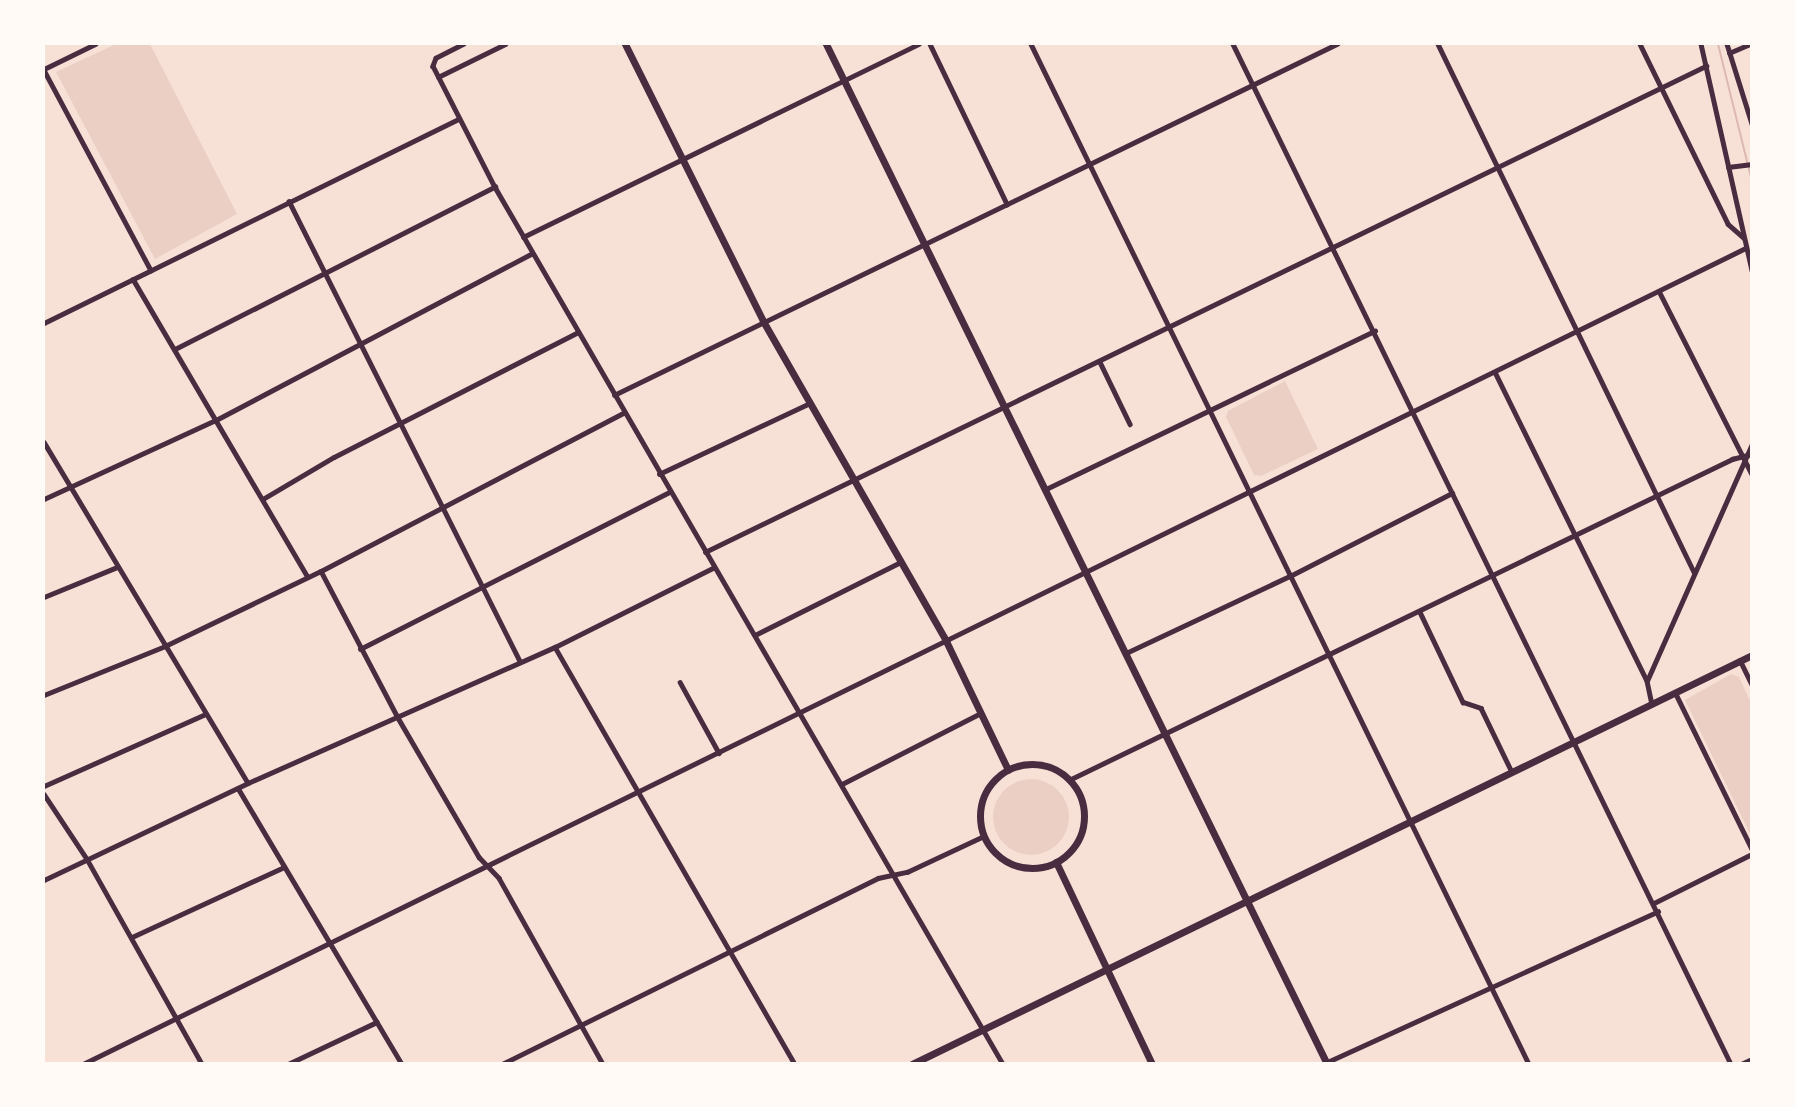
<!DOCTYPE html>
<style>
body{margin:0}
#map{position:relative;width:1795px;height:1107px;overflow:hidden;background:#f7e1d7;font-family:Signika,sans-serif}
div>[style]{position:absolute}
.green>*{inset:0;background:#ebcfc5}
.round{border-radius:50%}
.stream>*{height:2px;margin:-1px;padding:0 1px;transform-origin:1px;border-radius:1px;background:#dcb8b0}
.minor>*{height:4.5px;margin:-2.25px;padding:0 2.25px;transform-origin:2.25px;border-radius:2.25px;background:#4a2c40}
.secondary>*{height:7px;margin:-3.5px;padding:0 3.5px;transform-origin:3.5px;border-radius:3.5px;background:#4a2c40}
.secondary>.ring{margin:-3.5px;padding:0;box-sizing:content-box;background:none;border:7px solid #4a2c40;border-radius:50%}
span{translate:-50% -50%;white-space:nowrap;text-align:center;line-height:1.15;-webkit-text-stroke:5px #fffaf5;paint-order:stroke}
.frame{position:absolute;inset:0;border:45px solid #fffaf5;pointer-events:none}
</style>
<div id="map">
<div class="green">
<i style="clip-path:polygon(116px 44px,150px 44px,237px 214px,155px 259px,56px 72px)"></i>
<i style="clip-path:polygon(1285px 381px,1318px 449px,1261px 476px,1254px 475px,1226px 417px,1228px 411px)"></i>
<i style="clip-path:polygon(1731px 674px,1739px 677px,1751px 703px,1751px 836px,1685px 700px)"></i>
<i class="round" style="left:993px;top:779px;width:76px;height:76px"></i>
</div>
<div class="stream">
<i style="left:1718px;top:44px;width:141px;rotate:76.1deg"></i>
</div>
<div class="minor">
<i style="left:464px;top:44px;width:31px;rotate:153deg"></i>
<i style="left:436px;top:58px;width:9px;rotate:111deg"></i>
<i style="left:433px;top:66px;width:136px;rotate:62.9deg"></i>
<i style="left:495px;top:187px;width:1014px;rotate:59.92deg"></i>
<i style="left:930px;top:44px;width:178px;rotate:64.3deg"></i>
<i style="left:1031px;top:44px;width:1135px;rotate:63.98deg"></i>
<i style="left:1233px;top:44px;width:1135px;rotate:63.98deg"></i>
<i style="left:1438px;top:44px;width:587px;rotate:64.13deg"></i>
<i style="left:1640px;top:44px;width:200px;rotate:63.9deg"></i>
<i style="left:1728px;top:224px;width:21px;rotate:41deg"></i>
<i style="left:1701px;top:44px;width:232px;rotate:77.3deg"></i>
<i style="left:1727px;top:44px;width:84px;rotate:72.6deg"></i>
<i style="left:1729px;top:53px;width:23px;rotate:-23deg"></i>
<i style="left:44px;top:69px;width:57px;rotate:-26.1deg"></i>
<i style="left:44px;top:70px;width:227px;rotate:61.9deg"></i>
<i style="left:438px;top:77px;width:75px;rotate:-26.2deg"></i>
<i style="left:1728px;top:167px;width:24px;rotate:-7deg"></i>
<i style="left:289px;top:201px;width:515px;rotate:63.34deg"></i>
<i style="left:523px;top:237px;width:440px;rotate:-26deg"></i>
<i style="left:133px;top:279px;width:344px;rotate:59.6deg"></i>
<i style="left:1659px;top:291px;width:205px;rotate:63.1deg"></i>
<i style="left:44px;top:323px;width:462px;rotate:-26.2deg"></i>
<i style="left:175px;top:349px;width:359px;rotate:-26.9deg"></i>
<i style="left:1100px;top:362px;width:69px;rotate:64.2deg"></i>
<i style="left:1495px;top:372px;width:344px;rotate:63.8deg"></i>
<i style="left:1647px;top:681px;width:24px;rotate:78deg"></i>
<i style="left:614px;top:395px;width:804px;rotate:-25.9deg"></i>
<i style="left:44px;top:442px;width:397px;rotate:59.1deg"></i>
<i style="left:659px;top:474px;width:167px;rotate:-25.2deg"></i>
<i style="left:1046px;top:489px;width:365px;rotate:-25.7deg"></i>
<i style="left:44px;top:499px;width:189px;rotate:-24.7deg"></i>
<i style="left:216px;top:420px;width:356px;rotate:-27.8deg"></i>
<i style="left:263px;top:499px;width:82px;rotate:-30.6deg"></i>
<i style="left:334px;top:457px;width:274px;rotate:-27.1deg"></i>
<i style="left:705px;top:552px;width:1113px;rotate:-25.9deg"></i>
<i style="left:321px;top:571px;width:164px;rotate:62.3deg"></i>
<i style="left:397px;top:716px;width:163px;rotate:59.8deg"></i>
<i style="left:479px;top:857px;width:29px;rotate:46deg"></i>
<i style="left:499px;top:878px;width:213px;rotate:60.8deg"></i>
<i style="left:44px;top:597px;width:79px;rotate:-22.3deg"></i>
<i style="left:1420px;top:612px;width:100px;rotate:64.5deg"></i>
<i style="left:1463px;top:702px;width:19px;rotate:18deg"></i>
<i style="left:1481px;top:708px;width:71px;rotate:64.2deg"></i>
<i style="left:755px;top:635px;width:163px;rotate:-26.6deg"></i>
<i style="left:555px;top:647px;width:481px;rotate:60.1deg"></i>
<i style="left:360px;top:649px;width:347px;rotate:-26.9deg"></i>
<i style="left:1126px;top:653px;width:181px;rotate:-25.2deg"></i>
<i style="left:1290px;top:576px;width:182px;rotate:-27.1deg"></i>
<i style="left:1740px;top:660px;width:28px;rotate:64deg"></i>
<i style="left:1647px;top:681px;width:259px;rotate:-66.1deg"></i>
<i style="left:680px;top:682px;width:81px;rotate:61.2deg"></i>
<i style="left:1675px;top:692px;width:175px;rotate:63.9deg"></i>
<i style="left:44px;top:695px;width:131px;rotate:-22deg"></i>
<i style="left:165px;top:646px;width:173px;rotate:-25.7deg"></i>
<i style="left:321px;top:571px;width:341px;rotate:-27.6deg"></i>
<i style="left:1069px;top:780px;width:737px;rotate:-25.83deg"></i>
<i style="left:1732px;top:459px;width:21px;rotate:-14deg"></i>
<i style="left:842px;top:784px;width:156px;rotate:-27.1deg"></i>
<i style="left:44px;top:786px;width:177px;rotate:-24deg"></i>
<i style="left:238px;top:788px;width:321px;rotate:59.3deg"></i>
<i style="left:44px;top:794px;width:78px;rotate:56.5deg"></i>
<i style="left:87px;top:859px;width:235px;rotate:60.7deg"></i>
<i style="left:44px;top:880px;width:226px;rotate:-25.4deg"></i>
<i style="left:248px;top:783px;width:336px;rotate:-23.9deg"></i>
<i style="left:555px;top:647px;width:177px;rotate:-26.6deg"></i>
<i style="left:1654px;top:903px;width:110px;rotate:-26.6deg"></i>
<i style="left:132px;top:937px;width:167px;rotate:-24.7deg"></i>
<i style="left:83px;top:1064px;width:1852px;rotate:-26.14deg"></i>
<i style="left:288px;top:1064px;width:98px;rotate:-25.3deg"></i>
<i style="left:502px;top:1064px;width:419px;rotate:-26.3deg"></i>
<i style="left:878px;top:878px;width:30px;rotate:-12deg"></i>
<i style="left:907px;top:872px;width:85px;rotate:-25.1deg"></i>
<i style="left:1323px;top:1064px;width:368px;rotate:-24.5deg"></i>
<i style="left:1741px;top:1064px;width:12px;rotate:-24deg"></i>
</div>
<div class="secondary">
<i style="left:625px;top:44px;width:309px;rotate:63.5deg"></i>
<i style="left:763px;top:321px;width:369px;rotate:60.2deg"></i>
<i style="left:946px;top:641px;width:143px;rotate:64.3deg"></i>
<i style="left:826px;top:44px;width:1136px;rotate:63.84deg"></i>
<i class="ring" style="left:980px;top:764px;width:97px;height:97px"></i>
<i style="left:1056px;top:862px;width:224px;rotate:64.6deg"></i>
<i style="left:912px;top:1064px;width:934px;rotate:-25.96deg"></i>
</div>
<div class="frame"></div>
</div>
